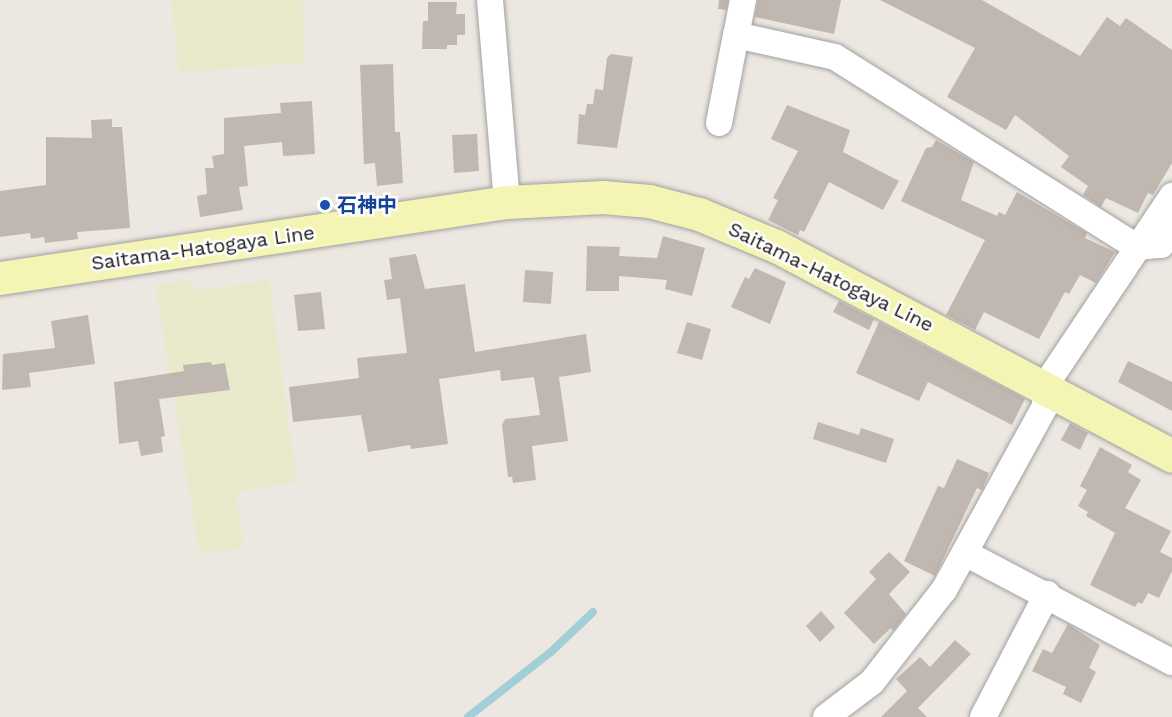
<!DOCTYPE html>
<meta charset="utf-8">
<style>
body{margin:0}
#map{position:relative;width:1172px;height:717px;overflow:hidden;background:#ece7e0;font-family:"Work Sans","Noto Sans JP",sans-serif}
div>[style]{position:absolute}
.farmland>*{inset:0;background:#e9eacc}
.stream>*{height:8px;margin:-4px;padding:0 4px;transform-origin:4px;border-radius:4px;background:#a2ced8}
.building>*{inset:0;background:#c0b7b0}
.roads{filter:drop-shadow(0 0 2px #a1a1a1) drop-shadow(0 0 2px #a1a1a1)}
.street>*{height:26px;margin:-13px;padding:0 13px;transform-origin:13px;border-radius:13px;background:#fff}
.secondary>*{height:33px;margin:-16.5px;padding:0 16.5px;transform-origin:16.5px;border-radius:16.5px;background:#f4f5b5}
.dots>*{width:16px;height:16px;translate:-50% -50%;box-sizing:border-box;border:3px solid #fff;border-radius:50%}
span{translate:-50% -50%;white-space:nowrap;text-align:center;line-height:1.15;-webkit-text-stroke:5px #fff;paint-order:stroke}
.transit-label{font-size:20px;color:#164399;font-weight:700}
.left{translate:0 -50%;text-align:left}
.street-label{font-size:20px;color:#1a1a1a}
</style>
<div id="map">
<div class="farmland">
<i style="clip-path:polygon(171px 0,302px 0,305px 63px,179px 72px)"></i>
<i style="clip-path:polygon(193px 280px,196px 291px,269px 280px,297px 482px,236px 492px,244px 548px,199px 553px,155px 285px)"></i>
</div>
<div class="stream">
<i style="left:468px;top:717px;width:105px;rotate:-38.1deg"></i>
<i style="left:551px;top:652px;width:58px;rotate:-43.6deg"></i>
</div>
<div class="building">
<i style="clip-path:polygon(719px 0,728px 0,726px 10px,718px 9px)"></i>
<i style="clip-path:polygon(758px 0,841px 0,834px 34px,755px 17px)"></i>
<i style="clip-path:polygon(880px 0,982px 0,1080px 56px,1107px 17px,1120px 26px,1126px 18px,1172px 50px,1172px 163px,1153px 195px,1148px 193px,1138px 213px,1106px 198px,1101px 207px,1083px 195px,1088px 186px,1061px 167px,1069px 156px,1015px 115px,1006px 130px,947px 97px,975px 48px)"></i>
<i style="clip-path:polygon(428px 2px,457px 2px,456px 14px,465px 14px,465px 35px,457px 35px,457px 45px,447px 45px,447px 49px,422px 49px,423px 21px,428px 21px)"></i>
<i style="clip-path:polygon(611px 54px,633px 57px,617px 148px,577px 144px,579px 114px,585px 115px,587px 104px,593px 104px,595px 89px,603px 90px,607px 58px)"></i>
<i style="clip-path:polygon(393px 64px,395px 132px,400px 132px,403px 183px,377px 186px,375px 163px,364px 164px,360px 65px)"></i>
<i style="clip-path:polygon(312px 101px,315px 154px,283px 156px,282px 142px,244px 146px,248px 186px,239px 187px,243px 210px,200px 217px,197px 196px,207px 194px,205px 168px,214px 168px,212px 156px,224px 154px,224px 118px,281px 113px,280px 103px)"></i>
<i style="clip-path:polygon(787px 105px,850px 130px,843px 152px,899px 181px,883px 210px,829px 182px,804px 232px,800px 230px,798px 235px,768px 220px,778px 200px,773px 198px,798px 151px,771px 139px)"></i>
<i style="clip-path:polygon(112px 119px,112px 127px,122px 127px,130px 228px,77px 232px,78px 239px,45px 243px,44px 237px,31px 239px,30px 233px,0 237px,0 191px,46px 185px,46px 137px,92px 138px,91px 120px)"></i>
<i style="clip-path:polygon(477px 134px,479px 171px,454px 173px,452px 135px)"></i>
<i style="clip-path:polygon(936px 140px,974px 162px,961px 200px,997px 216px,999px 212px,1005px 215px,1017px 192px,1087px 233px,1085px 238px,1115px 252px,1096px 283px,1080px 275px,1069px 294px,1065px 292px,1039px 339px,984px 312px,975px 330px,946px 315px,985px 240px,901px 201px,926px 148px,932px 147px)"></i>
<i style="clip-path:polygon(663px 236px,705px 248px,692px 296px,665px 289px,667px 280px,619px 276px,619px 291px,586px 291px,587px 246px,620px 247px,619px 256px,657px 258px)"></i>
<i style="clip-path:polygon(416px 254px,425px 289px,465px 284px,475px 352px,586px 334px,591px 372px,559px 377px,568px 441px,532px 446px,536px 480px,513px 483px,512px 477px,508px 477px,502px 425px,505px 419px,540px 415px,534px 377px,501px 381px,500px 370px,439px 379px,448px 444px,411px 449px,410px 445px,368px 452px,361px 415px,293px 422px,289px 387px,359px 378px,357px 358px,407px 353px,400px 298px,387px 300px,384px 280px,392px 279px,389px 258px)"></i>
<i style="clip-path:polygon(755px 268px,786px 282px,770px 324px,731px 307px,745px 277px,749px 279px)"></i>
<i style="clip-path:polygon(525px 270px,553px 272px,551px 304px,523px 302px)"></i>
<i style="clip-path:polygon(321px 292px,325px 329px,298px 331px,294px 295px)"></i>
<i style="clip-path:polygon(839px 301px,874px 319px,869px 330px,833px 312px)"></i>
<i style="clip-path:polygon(88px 315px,95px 364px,29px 373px,31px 387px,2px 390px,3px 354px,55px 348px,51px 321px)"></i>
<i style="clip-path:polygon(687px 322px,711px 329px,702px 360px,677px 353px)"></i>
<i style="clip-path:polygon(879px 322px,1025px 399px,1012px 425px,928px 382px,919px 401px,856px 373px)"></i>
<i style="clip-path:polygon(1128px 361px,1172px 382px,1172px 411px,1118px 382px)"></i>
<i style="clip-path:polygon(211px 362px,212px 365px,225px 363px,230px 390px,159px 399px,165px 436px,161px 437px,163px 452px,141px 456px,138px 441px,119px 444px,114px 382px,184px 371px,183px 365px)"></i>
<i style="clip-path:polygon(818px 422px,859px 435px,861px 428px,894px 439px,886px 463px,813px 439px)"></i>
<i style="clip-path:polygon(1070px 423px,1088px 433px,1080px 450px,1061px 440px)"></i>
<i style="clip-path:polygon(1100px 447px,1132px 465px,1128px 472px,1141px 480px,1125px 508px,1171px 531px,1160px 552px,1172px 558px,1172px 571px,1159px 598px,1148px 593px,1142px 604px,1138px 602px,1135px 607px,1090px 585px,1115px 533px,1086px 516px,1088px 512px,1078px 506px,1087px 490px,1080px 486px)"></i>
<i style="clip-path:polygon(957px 459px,989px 473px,982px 490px,977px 488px,935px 576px,904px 561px,938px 486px,944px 488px)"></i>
<i style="clip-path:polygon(889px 552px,910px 572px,889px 594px,906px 614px,893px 631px,891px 628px,874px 644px,844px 613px,876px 579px,869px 572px)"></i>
<i style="clip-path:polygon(821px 611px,835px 627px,820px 642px,806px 626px)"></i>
<i style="clip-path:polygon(1068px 624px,1100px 645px,1089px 668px,1096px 672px,1081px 703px,1063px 694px,1066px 687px,1032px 671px,1043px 649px,1052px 653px)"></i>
<i style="clip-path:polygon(955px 640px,971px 654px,918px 708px,927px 717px,881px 717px,907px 691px,896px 679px,920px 657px,930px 667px)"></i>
</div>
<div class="roads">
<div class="street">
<i style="left:490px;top:0;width:203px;rotate:85.2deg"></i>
<i style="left:743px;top:0;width:36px;rotate:101deg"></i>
<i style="left:736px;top:35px;width:101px;rotate:12.5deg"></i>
<i style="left:835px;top:57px;width:357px;rotate:32.2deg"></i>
<i style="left:1137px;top:247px;width:24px;rotate:-5deg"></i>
<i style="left:1161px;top:245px;width:19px;rotate:-54deg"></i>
<i style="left:719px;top:123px;width:90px;rotate:-79.1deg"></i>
<i style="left:965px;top:553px;width:234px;rotate:27.8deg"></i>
<i style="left:826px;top:717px;width:58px;rotate:-37.3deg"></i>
<i style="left:872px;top:682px;width:117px;rotate:-52deg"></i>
<i style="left:944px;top:590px;width:210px;rotate:-61.2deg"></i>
<i style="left:1045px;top:406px;width:20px;rotate:-90deg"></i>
<i style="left:1045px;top:386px;width:229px;rotate:-56.2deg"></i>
<i style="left:983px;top:717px;width:139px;rotate:-62.5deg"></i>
</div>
<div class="secondary">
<i style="left:0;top:278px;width:513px;rotate:-8.53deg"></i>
<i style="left:507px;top:202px;width:96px;rotate:-3deg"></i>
<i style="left:603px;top:197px;width:46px;rotate:5deg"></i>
<i style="left:649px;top:201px;width:52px;rotate:14.6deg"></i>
<i style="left:699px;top:214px;width:83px;rotate:22.6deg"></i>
<i style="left:776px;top:246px;width:448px;rotate:27.9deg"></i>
</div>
</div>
<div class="dots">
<i style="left:325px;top:205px;background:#1a4fb4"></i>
</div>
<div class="transit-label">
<span class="left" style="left:337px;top:205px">石神中</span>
</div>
<div class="street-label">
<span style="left:203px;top:248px;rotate:-8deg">Saitama-Hatogaya Line</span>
<span style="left:831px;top:277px;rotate:26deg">Saitama-Hatogaya Line</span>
</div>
</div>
